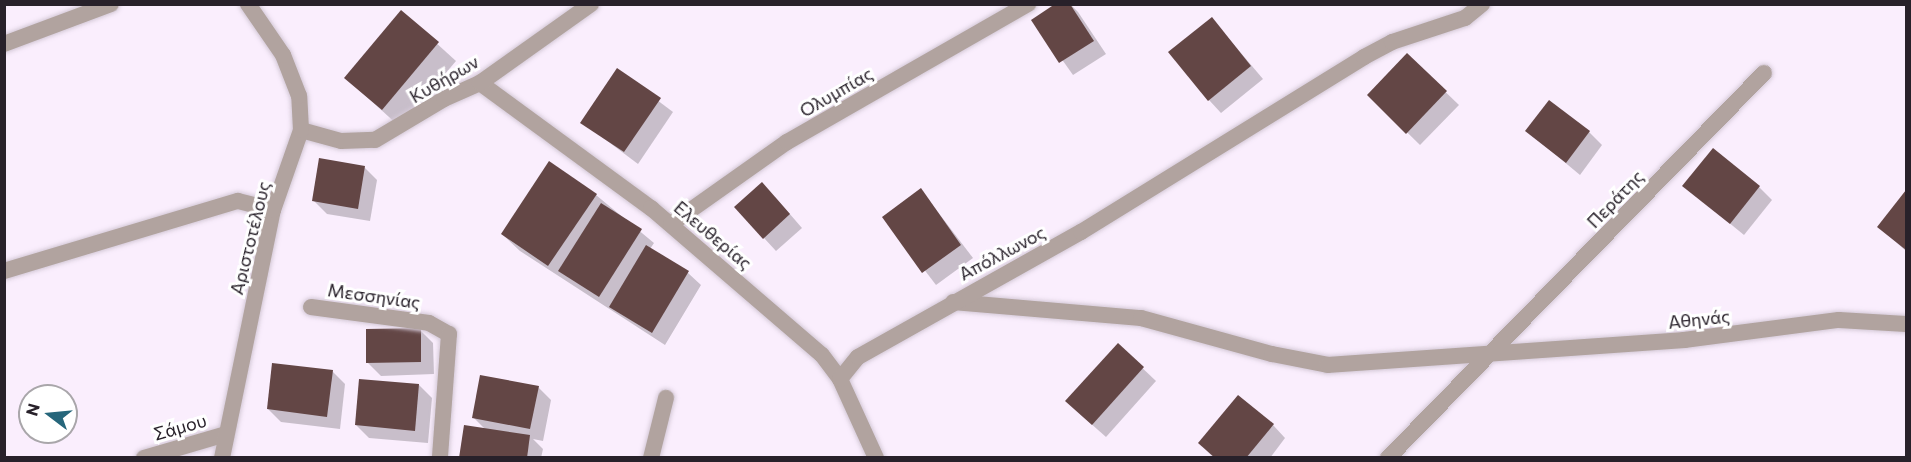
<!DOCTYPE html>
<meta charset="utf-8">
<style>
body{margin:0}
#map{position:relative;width:1911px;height:462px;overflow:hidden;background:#faeefd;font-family:Commissioner,sans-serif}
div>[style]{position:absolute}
.shadow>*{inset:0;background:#0003}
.building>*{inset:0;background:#634645}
.roads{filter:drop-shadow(0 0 2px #d4c9d7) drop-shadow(0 0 2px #d4c9d7)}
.minor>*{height:16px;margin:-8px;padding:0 8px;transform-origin:8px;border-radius:8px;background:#b1a39f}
span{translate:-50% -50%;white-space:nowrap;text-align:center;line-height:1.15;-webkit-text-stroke:6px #fff;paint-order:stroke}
.street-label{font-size:18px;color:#28212a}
.frame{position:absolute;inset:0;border:6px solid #28212a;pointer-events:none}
.north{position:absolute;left:18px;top:384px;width:60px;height:60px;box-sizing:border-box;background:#fff;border:2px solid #a9a6aa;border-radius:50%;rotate:286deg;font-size:16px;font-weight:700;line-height:24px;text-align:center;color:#28212a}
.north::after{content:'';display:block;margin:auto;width:21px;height:27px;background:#26667b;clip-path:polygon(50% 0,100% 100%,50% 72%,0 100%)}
</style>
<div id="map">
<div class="shadow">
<i style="clip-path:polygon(1058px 4px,1070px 4px,1078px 12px,1106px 54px,1073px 75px,1034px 20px)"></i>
<i style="clip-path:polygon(402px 12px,456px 61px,400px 127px,346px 78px)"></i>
<i style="clip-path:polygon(1212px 19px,1263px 79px,1221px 113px,1209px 100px)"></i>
<i style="clip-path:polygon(1407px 55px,1459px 105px,1420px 145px,1369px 95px)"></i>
<i style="clip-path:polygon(617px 70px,673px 112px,638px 164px,582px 122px)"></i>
<i style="clip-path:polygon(1527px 131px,1589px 132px,1602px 145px,1580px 175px)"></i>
<i style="clip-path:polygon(364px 167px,377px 180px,370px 221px,327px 214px,314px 201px)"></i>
<i style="clip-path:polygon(1684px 186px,1759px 187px,1772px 200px,1744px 235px)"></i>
<i style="clip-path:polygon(921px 190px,973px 258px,936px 285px,884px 217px)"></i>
<i style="clip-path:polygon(1906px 193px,1906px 251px,1879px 227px)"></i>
<i style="clip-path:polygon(596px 195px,654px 243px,650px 249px,688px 273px,701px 285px,665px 345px,520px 251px,502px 234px)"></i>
<i style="clip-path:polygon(775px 197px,802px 228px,776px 251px,764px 238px)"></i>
<i style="clip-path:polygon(420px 330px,433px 343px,434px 374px,381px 376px,368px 363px)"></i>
<i style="clip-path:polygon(1118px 345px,1156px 381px,1106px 437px,1080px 414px)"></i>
<i style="clip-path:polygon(332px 371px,345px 384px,340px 429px,281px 422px,268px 409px)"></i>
<i style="clip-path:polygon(419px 385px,432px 398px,428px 443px,369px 438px,356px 425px)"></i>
<i style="clip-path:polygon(538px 387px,551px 400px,543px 441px,533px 439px,543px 449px,541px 458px,461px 458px,486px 430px,474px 418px)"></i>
<i style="clip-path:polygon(1273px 425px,1285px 438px,1270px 458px,1214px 458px,1200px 443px)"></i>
</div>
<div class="building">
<i style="clip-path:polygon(1055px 4px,1070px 4px,1094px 41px,1059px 63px,1031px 20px)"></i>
<i style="clip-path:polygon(401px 10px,439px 42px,382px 110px,344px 78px)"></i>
<i style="clip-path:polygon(1212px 17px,1251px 66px,1208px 101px,1168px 52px)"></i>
<i style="clip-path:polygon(1407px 53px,1447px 91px,1406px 134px,1367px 95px)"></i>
<i style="clip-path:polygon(617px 68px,661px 98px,624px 152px,580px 123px)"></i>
<i style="clip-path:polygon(1549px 100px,1590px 131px,1566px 163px,1525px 131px)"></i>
<i style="clip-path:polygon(1713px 148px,1760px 186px,1730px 224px,1682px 186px)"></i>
<i style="clip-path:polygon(319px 158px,365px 166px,358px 209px,312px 201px)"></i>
<i style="clip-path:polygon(549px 161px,597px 194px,548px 266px,501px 234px)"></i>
<i style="clip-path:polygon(762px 182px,790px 214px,763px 239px,734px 207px)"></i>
<i style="clip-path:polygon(921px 188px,961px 245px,922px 273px,882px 217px)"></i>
<i style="clip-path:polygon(1906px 190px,1906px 250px,1877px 227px)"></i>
<i style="clip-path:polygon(601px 203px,642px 229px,599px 297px,558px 271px)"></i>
<i style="clip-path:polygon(646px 245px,689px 271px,652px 333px,609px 307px)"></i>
<i style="clip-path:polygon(421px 328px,421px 362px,366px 363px,366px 329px)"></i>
<i style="clip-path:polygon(1118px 343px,1144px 367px,1092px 425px,1065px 401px)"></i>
<i style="clip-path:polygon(272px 363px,333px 370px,327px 417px,267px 409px)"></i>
<i style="clip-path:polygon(480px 375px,539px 386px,530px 429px,472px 418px)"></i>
<i style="clip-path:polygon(359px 379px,419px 384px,415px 431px,355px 425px)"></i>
<i style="clip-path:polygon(1238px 395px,1274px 424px,1246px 458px,1215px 458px,1198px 443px)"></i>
<i style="clip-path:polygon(464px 425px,530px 435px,527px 458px,459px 458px)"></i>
</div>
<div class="roads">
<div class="minor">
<i style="left:4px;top:44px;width:114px;rotate:-20.5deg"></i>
<i style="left:480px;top:83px;width:212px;rotate:36.2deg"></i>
<i style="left:651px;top:208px;width:225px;rotate:40.7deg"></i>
<i style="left:822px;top:355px;width:30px;rotate:53deg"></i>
<i style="left:840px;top:379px;width:87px;rotate:65.5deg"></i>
<i style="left:301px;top:130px;width:41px;rotate:15.4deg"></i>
<i style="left:341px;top:141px;width:34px;rotate:-2deg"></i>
<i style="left:375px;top:140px;width:80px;rotate:-30.7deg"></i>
<i style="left:444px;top:99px;width:39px;rotate:-24deg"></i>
<i style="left:480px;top:83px;width:136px;rotate:-35.4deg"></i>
<i style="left:671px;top:224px;width:142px;rotate:-35.3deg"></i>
<i style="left:787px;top:142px;width:278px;rotate:-29.8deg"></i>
<i style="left:4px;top:271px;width:244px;rotate:-16.7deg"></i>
<i style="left:238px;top:201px;width:36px;rotate:14deg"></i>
<i style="left:953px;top:302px;width:189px;rotate:4.9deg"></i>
<i style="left:1141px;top:318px;width:136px;rotate:15.4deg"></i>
<i style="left:1272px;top:354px;width:57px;rotate:11.1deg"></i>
<i style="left:1328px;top:365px;width:357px;rotate:-4deg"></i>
<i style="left:1684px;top:340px;width:156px;rotate:-7.4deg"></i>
<i style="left:1839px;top:320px;width:67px;rotate:3.4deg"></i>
<i style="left:311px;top:307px;width:119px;rotate:7.7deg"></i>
<i style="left:429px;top:323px;width:23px;rotate:29deg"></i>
<i style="left:449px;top:334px;width:124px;rotate:94.2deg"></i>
<i style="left:840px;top:379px;width:28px;rotate:-51deg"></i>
<i style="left:858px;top:357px;width:256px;rotate:-29.3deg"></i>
<i style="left:1081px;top:232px;width:333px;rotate:-31.7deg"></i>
<i style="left:1364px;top:57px;width:32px;rotate:-28deg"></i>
<i style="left:1392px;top:42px;width:77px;rotate:-18.2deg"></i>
<i style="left:1465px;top:18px;width:22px;rotate:-39deg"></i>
<i style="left:144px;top:458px;width:85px;rotate:-16.3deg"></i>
<i style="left:222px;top:458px;width:253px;rotate:-78.4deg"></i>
<i style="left:273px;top:210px;width:85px;rotate:-70.7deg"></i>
<i style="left:301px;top:130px;width:34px;rotate:-93deg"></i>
<i style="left:299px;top:96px;width:44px;rotate:-111.3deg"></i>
<i style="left:283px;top:55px;width:62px;rotate:-124.5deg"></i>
<i style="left:651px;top:458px;width:62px;rotate:-76deg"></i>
<i style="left:1388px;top:458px;width:538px;rotate:-45.68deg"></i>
</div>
</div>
<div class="street-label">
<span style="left:444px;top:79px;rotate:-30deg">Κυθήρων</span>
<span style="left:836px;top:92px;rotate:-30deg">Ολυμπίας</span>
<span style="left:1615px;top:199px;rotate:-46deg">Περάτης</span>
<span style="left:713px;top:235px;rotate:40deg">Ελευθερίας</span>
<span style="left:250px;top:238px;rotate:-76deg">Αριστοτέλους</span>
<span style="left:1002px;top:253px;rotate:-28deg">Απόλλωνος</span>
<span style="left:374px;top:296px;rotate:8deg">Μεσσηνίας</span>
<span style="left:1699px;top:319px;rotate:-6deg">Αθηνάς</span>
<span style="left:180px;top:427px;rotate:-16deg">Σάμου</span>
</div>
<div class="frame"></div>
<div class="north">N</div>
</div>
